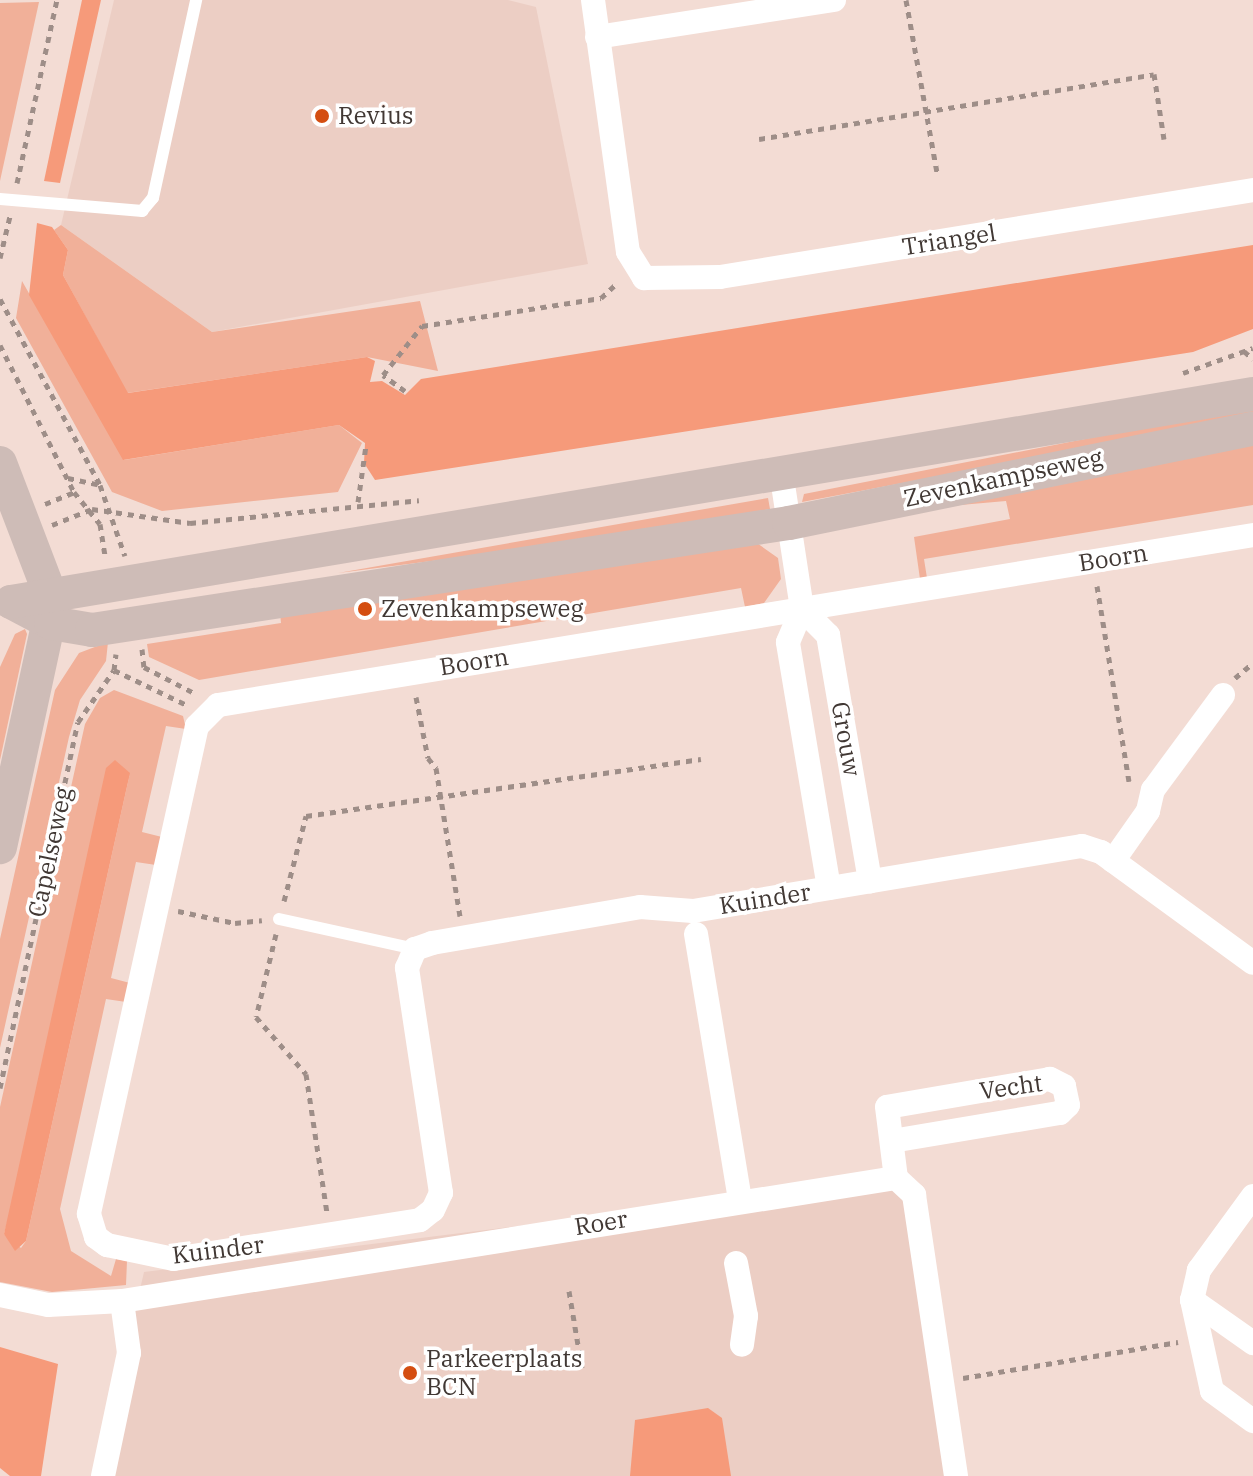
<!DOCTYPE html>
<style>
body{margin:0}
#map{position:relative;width:1253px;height:1476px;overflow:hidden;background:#f3dcd4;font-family:"IBM Plex Serif",serif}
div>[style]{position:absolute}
.built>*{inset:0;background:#eccec4}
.green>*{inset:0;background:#f1b099}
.water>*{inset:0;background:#f69a7a}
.path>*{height:5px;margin-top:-2.5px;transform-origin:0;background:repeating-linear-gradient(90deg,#9e8e88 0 6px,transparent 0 12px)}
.lane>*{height:12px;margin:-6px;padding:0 6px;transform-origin:6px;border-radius:6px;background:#fff}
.street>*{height:24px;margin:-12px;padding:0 12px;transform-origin:12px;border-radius:12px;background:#fff}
.secondary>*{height:34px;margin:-17px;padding:0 17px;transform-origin:17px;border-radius:17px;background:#cebcb7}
.dots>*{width:22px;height:22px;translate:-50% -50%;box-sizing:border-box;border:4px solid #fff;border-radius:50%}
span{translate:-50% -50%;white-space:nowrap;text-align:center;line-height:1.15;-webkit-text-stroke:7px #fff;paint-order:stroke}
.poi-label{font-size:24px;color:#413834}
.left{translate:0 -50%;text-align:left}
.street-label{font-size:24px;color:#413834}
</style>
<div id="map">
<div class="built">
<i style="clip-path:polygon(114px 0,508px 0,536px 7px,588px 264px,212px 332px,61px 225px)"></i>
<i style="clip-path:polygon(908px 1178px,950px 1476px,97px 1476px,144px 1272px)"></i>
</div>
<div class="green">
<i style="clip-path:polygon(39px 2px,0 181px,0 3px)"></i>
<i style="clip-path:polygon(61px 225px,212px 332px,420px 301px,438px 371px,367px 357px,127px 393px,63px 275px,68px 250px,54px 230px)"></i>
<i style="clip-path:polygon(22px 281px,124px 460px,339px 425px,362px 443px,338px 492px,162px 511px,112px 492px,16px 318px)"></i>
<i style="clip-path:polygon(1253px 406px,1253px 417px,802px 502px,804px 494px)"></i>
<i style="clip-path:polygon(1253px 444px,1253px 505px,924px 559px,927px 578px,920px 579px,914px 537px,1010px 519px,1006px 501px,949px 506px)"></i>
<i style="clip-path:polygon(768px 498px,770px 509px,611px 538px,338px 573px)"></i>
<i style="clip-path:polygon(754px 541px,778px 558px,781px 579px,764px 603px,745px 607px,741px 588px,199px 680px,149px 657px,147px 644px,281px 623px,280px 613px)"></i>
<i style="clip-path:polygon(25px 629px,27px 634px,0 760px,0 667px,15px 634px)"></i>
<i style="clip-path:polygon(108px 642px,106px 661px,80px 700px,69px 737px,0 1048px,0 939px,55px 690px,79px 653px)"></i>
<i style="clip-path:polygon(evenodd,114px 690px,183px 716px,186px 729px,166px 726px,142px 832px,162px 837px,156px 865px,136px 862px,111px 978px,130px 983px,126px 1002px,106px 999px,60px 1209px,71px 1251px,111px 1276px,116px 1259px,127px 1261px,126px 1285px,52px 1292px,0 1282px,0 1107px,85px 724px,100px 698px,114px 690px,130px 773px,26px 1241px,21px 1248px,4px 1234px,130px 773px)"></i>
</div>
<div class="water">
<i style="clip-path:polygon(82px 0,101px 0,60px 183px,44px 181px)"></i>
<i style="clip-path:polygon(37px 223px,52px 227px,68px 250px,63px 275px,128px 393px,367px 357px,375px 361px,370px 382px,382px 381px,405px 395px,421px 379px,1253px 245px,1253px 329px,1193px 352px,375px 480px,364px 463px,365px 443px,339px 425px,123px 460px,29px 295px)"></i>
<i style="clip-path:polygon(115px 760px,130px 773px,26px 1241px,15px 1251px,4px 1234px,106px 768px)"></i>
<i style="clip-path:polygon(0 1347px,58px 1364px,41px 1476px,10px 1476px,0 1468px)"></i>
<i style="clip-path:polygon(708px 1408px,722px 1418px,731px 1476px,630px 1476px,635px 1420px)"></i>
</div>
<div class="path">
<i style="left:906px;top:0;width:176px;rotate:79.8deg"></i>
<i style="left:759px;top:139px;width:400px;rotate:-9.3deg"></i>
<i style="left:1154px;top:74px;width:66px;rotate:81.3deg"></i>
<i style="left:17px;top:183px;width:187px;rotate:-77.7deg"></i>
<i style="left:0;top:258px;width:43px;rotate:-76.6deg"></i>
<i style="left:0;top:299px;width:211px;rotate:61.7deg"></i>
<i style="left:100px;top:485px;width:75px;rotate:70.6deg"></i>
<i style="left:0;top:345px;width:165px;rotate:63.3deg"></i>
<i style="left:74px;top:492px;width:41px;rotate:50.9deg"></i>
<i style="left:100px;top:524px;width:33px;rotate:81deg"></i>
<i style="left:1244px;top:351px;width:12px;rotate:42deg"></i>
<i style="left:1183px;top:373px;width:74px;rotate:-19.7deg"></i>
<i style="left:405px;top:391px;width:27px;rotate:-144deg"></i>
<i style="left:383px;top:375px;width:63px;rotate:-51.5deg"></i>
<i style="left:422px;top:326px;width:181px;rotate:-8.9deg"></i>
<i style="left:601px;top:298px;width:23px;rotate:-43deg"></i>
<i style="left:68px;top:478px;width:33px;rotate:12deg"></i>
<i style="left:358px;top:502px;width:58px;rotate:-82deg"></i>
<i style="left:45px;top:504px;width:31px;rotate:-22deg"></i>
<i style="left:52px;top:525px;width:43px;rotate:-21.8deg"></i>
<i style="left:92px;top:509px;width:99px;rotate:8.1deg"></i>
<i style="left:190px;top:523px;width:230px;rotate:-5.7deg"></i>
<i style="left:1097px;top:586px;width:198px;rotate:80.7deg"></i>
<i style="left:142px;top:649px;width:18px;rotate:84deg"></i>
<i style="left:144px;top:667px;width:59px;rotate:27.4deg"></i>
<i style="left:114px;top:670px;width:79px;rotate:25.6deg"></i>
<i style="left:1235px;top:678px;width:23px;rotate:-40deg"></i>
<i style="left:416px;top:697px;width:62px;rotate:78.9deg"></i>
<i style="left:428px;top:758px;width:13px;rotate:51deg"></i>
<i style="left:436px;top:768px;width:150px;rotate:80.8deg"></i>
<i style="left:284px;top:901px;width:88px;rotate:-75.5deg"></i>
<i style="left:306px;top:816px;width:399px;rotate:-8.2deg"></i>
<i style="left:178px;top:911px;width:58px;rotate:11.9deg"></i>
<i style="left:235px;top:923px;width:27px;rotate:-6deg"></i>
<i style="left:276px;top:934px;width:85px;rotate:103.5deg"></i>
<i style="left:256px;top:1017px;width:76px;rotate:48.7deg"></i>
<i style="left:306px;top:1074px;width:141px;rotate:81.4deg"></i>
<i style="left:0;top:1088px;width:374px;rotate:-78deg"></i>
<i style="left:78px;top:722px;width:63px;rotate:-55.3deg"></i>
<i style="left:114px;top:670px;width:16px;rotate:-83deg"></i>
<i style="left:569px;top:1291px;width:79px;rotate:80.5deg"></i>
<i style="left:963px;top:1378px;width:218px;rotate:-9.5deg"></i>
</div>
<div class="lane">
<i style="left:0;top:199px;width:143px;rotate:4.8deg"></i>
<i style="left:142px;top:211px;width:17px;rotate:-50deg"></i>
<i style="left:153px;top:198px;width:203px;rotate:-77.7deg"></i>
<i style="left:279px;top:919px;width:139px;rotate:12.4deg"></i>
</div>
<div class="street">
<i style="left:593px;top:0;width:254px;rotate:82.1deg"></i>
<i style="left:628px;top:252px;width:31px;rotate:58deg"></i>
<i style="left:644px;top:278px;width:76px;rotate:-0.8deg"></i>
<i style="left:720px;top:277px;width:540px;rotate:-9.27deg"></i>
<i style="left:597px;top:37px;width:240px;rotate:-8.9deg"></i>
<i style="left:782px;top:478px;width:133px;rotate:81.3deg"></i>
<i style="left:1253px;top:535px;width:1049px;rotate:170.67deg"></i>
<i style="left:218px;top:705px;width:30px;rotate:135deg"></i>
<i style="left:197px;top:726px;width:500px;rotate:102.5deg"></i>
<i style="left:89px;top:1214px;width:24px;rotate:73deg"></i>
<i style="left:96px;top:1237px;width:14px;rotate:36deg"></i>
<i style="left:107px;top:1245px;width:68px;rotate:11.8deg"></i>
<i style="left:174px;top:1259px;width:249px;rotate:-9deg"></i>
<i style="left:420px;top:1220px;width:16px;rotate:-38deg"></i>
<i style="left:433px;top:1210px;width:19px;rotate:-65deg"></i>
<i style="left:441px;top:1193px;width:228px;rotate:-98.6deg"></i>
<i style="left:407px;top:968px;width:21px;rotate:-67deg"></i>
<i style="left:415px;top:949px;width:18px;rotate:-19deg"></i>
<i style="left:432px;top:943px;width:211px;rotate:-9.8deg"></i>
<i style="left:640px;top:907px;width:53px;rotate:4.3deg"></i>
<i style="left:693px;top:911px;width:394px;rotate:-9.5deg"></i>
<i style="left:1082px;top:846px;width:20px;rotate:18deg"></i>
<i style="left:1101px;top:852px;width:188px;rotate:36.1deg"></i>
<i style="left:1113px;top:861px;width:61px;rotate:-55deg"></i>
<i style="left:1148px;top:811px;width:22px;rotate:-77deg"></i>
<i style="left:1153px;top:790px;width:118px;rotate:-53.6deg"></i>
<i style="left:829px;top:888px;width:249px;rotate:-99.5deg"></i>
<i style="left:788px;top:642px;width:36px;rotate:-67deg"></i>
<i style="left:802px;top:609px;width:37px;rotate:45deg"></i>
<i style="left:828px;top:635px;width:250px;rotate:80.3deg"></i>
<i style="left:696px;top:934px;width:270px;rotate:80.6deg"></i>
<i style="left:892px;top:1141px;width:170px;rotate:-9.5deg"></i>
<i style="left:1060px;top:1113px;width:11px;rotate:-45deg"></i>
<i style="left:1068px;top:1105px;width:19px;rotate:-102deg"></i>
<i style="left:1064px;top:1086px;width:16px;rotate:-153deg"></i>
<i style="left:1050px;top:1079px;width:165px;rotate:170.3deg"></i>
<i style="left:887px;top:1107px;width:72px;rotate:82.8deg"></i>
<i style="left:1253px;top:1196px;width:92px;rotate:126.1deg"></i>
<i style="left:1199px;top:1270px;width:31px;rotate:103deg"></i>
<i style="left:1192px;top:1300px;width:93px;rotate:77.6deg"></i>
<i style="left:1212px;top:1391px;width:51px;rotate:36.2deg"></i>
<i style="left:736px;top:1263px;width:54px;rotate:79.3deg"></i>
<i style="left:746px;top:1316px;width:29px;rotate:98deg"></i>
<i style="left:0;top:1295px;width:49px;rotate:11.8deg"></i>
<i style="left:48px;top:1305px;width:74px;rotate:-3.1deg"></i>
<i style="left:122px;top:1301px;width:784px;rotate:-9.03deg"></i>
<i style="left:896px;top:1178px;width:25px;rotate:43deg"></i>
<i style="left:914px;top:1195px;width:284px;rotate:81.5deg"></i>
<i style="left:1192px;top:1300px;width:75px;rotate:35.2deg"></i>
<i style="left:103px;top:1476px;width:126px;rotate:-78.1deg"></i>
<i style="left:129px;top:1353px;width:52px;rotate:-97.7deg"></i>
</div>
<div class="secondary">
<i style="left:0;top:463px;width:149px;rotate:69.1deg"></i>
<i style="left:53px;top:602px;width:251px;rotate:102.2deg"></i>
<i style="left:11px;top:602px;width:45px;rotate:27.7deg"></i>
<i style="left:51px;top:623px;width:42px;rotate:9.7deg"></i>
<i style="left:92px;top:630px;width:705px;rotate:-8.73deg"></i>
<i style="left:789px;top:523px;width:473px;rotate:-11.5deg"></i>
<i style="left:11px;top:602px;width:1259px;rotate:-9.51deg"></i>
</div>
<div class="dots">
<i style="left:322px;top:116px;background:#d44e11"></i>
<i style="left:365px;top:609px;background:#d44e11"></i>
<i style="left:410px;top:1373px;background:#d44e11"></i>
</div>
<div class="poi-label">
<span class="left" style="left:338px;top:116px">Revius</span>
<span class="left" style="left:381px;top:609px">Zevenkampseweg</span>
<span class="left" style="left:426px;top:1373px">Parkeerplaats<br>BCN</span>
</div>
<div class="street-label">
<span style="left:949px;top:240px;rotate:-9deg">Triangel</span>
<span style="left:1003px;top:478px;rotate:-12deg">Zevenkampseweg</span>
<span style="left:1113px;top:558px;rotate:-9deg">Boorn</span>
<span style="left:474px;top:662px;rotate:-9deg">Boorn</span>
<span style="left:846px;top:739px;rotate:80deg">Grouw</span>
<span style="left:50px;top:852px;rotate:-78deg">Capelseweg</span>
<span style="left:765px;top:899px;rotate:-9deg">Kuinder</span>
<span style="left:1011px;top:1087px;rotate:-8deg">Vecht</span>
<span style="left:601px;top:1223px;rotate:-9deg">Roer</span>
<span style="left:218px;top:1250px;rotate:-7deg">Kuinder</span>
</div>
</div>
